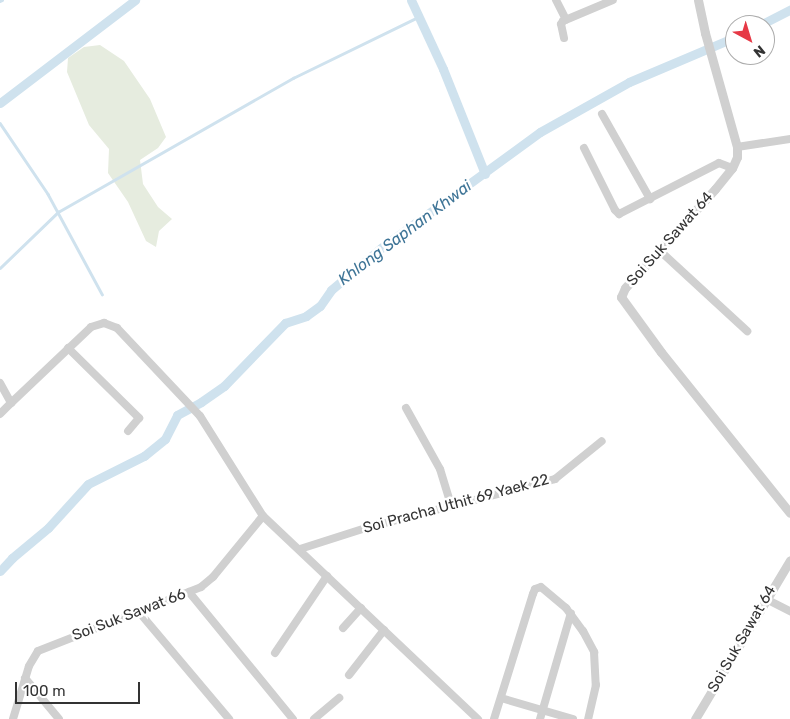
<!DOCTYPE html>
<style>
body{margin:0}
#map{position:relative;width:790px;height:719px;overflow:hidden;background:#fff;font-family:Rubik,sans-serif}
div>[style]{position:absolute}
.green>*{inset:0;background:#e6ecdf}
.stream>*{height:2.5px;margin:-1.25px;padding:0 1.25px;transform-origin:1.25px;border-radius:1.25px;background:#cfe2ee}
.canal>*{height:9px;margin:-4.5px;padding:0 4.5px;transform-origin:4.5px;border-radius:4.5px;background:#cfe2ee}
.minor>*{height:8px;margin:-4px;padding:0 4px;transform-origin:4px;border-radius:4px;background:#d0d0d0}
.tertiary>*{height:9px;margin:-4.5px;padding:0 4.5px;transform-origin:4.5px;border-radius:4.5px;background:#d0d0d0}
span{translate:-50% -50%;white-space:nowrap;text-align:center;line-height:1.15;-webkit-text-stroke:5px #fff;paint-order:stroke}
.street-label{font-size:15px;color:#333}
.water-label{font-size:16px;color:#3f7597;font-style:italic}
.north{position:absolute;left:725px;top:15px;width:50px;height:50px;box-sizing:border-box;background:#fff;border:1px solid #adadad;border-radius:50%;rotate:141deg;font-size:14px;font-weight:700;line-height:20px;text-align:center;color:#333}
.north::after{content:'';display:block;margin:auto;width:18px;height:22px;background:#e63946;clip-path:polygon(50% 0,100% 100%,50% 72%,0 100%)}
.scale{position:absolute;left:15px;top:682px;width:125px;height:22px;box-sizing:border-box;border:2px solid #333;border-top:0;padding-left:6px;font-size:15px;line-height:18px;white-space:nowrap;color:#333;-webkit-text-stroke:4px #fff;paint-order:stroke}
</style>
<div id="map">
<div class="green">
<i style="clip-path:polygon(100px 45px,124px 61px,150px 99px,166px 137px,158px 148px,140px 160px,143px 184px,158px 207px,172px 219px,159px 231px,156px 247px,146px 241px,128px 202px,108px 173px,109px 149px,89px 125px,67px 72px,68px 58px,84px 47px)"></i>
</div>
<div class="stream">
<i style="left:0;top:1px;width:2px;rotate:-27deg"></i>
<i style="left:0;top:123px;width:86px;rotate:55.9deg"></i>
<i style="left:48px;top:194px;width:114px;rotate:61.6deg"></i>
<i style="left:0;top:268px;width:81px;rotate:-44deg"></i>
<i style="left:58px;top:212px;width:271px;rotate:-29.7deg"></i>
<i style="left:293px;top:78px;width:139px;rotate:-26deg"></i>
</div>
<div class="canal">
<i style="left:411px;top:0;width:76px;rotate:65.1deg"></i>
<i style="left:443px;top:69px;width:113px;rotate:68.2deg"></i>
<i style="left:760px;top:25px;width:34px;rotate:-27deg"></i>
<i style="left:0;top:103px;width:170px;rotate:-37.3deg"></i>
<i style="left:0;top:571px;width:18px;rotate:-47deg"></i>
<i style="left:12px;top:558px;width:47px;rotate:-39.8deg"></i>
<i style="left:48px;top:528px;width:59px;rotate:-47.7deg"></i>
<i style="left:88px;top:484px;width:63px;rotate:-26.6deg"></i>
<i style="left:144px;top:456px;width:27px;rotate:-39deg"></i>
<i style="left:165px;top:439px;width:27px;rotate:-63deg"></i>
<i style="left:177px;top:415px;width:27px;rotate:-28deg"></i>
<i style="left:201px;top:402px;width:28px;rotate:-35deg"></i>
<i style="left:224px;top:386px;width:88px;rotate:-45.9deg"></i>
<i style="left:285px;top:323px;width:22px;rotate:-18deg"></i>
<i style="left:306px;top:316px;width:17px;rotate:-36deg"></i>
<i style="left:320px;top:306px;width:19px;rotate:-55deg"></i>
<i style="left:331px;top:290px;width:65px;rotate:-40deg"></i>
<i style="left:381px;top:248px;width:197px;rotate:-36.1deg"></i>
<i style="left:540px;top:132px;width:102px;rotate:-29.3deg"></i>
<i style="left:629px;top:82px;width:115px;rotate:-23deg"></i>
</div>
<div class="minor">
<i style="left:556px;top:0;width:22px;rotate:63deg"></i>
<i style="left:564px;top:38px;width:14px;rotate:-102deg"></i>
<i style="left:561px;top:24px;width:4px;rotate:-56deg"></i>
<i style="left:563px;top:21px;width:54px;rotate:-22.8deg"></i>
<i style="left:602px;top:114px;width:98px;rotate:60.5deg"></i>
<i style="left:737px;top:147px;width:54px;rotate:-8.6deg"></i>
<i style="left:584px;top:148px;width:69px;rotate:63.4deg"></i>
<i style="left:615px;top:210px;width:6px;rotate:45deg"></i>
<i style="left:619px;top:214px;width:112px;rotate:-27deg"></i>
<i style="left:719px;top:163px;width:14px;rotate:21deg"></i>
<i style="left:659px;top:250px;width:120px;rotate:42.6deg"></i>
<i style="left:68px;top:348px;width:100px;rotate:44.6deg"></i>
<i style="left:139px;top:418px;width:17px;rotate:130deg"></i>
<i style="left:0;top:383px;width:23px;rotate:61deg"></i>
<i style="left:11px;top:403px;width:110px;rotate:-43.5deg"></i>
<i style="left:91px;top:327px;width:14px;rotate:-17deg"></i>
<i style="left:104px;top:323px;width:14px;rotate:21deg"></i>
<i style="left:117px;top:328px;width:121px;rotate:46.7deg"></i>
<i style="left:200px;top:416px;width:118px;rotate:57.8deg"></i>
<i style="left:263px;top:516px;width:296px;rotate:43.4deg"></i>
<i style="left:406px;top:408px;width:70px;rotate:60.9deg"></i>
<i style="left:440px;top:469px;width:37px;rotate:73deg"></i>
<i style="left:0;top:414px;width:16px;rotate:-45deg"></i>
<i style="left:300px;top:549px;width:69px;rotate:-17.7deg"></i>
<i style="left:366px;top:528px;width:195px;rotate:-14.5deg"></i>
<i style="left:555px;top:479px;width:60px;rotate:-39deg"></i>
<i style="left:189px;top:592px;width:164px;rotate:50.7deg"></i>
<i style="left:766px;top:599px;width:27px;rotate:27deg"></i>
<i style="left:139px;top:612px;width:140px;rotate:49.9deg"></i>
<i style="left:343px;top:628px;width:27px;rotate:-48deg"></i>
<i style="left:275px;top:653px;width:93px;rotate:-56deg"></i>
<i style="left:349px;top:675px;width:57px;rotate:-52.1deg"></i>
<i style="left:25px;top:678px;width:53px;rotate:50.3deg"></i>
<i style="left:501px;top:698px;width:75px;rotate:16.3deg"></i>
<i style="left:13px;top:719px;width:55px;rotate:-73.2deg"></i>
<i style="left:29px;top:666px;width:17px;rotate:-59deg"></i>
<i style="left:38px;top:651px;width:175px;rotate:-21.4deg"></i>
<i style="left:201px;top:587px;width:16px;rotate:-40deg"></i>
<i style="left:213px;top:577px;width:79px;rotate:-50.7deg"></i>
<i style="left:314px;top:719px;width:33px;rotate:-40deg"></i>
<i style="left:494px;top:719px;width:131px;rotate:-72.7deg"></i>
<i style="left:533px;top:594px;width:5px;rotate:-68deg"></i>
<i style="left:535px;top:589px;width:6px;rotate:-18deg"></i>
<i style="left:541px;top:587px;width:33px;rotate:40deg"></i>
<i style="left:566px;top:608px;width:29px;rotate:54deg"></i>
<i style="left:583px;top:631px;width:24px;rotate:62deg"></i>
<i style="left:594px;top:652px;width:33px;rotate:87deg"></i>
<i style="left:596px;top:685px;width:35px;rotate:103deg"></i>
<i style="left:540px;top:719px;width:110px;rotate:-73.7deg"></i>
</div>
<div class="tertiary">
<i style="left:698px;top:0;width:34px;rotate:78deg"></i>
<i style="left:705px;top:33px;width:118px;rotate:74.3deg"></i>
<i style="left:737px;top:147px;width:10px;rotate:90deg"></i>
<i style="left:737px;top:157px;width:12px;rotate:114deg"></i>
<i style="left:732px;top:168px;width:27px;rotate:129deg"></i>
<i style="left:715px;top:189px;width:134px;rotate:132.3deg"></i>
<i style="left:625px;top:288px;width:10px;rotate:114deg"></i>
<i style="left:621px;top:297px;width:68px;rotate:54deg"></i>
<i style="left:661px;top:352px;width:206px;rotate:51.3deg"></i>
<i style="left:695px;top:719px;width:185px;rotate:-59.1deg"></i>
</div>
<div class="street-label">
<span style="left:670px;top:239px;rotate:-48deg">Soi Suk Sawat 64</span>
<span style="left:456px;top:504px;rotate:-15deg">Soi Pracha Uthit 69 Yaek 22</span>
<span style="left:129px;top:615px;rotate:-21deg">Soi Suk Sawat 66</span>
<span style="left:742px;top:639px;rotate:-60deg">Soi Suk Sawat 64</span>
</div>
<div class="water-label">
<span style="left:405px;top:233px;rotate:-37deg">Khlong Saphan Khwai</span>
</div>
<div class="north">N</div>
<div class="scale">100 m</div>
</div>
